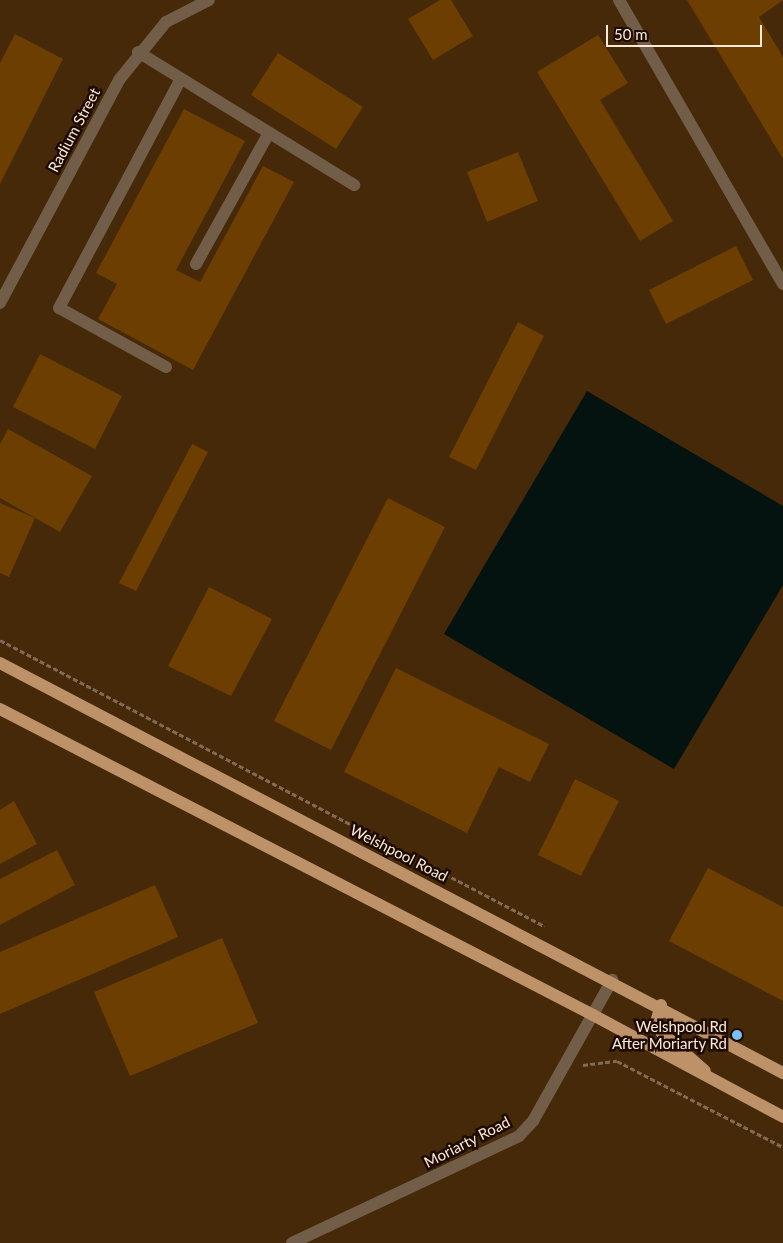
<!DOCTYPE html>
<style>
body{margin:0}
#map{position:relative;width:783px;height:1243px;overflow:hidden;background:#392005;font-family:Lato,sans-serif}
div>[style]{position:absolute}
.built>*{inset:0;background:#452908}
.water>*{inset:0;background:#041210}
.building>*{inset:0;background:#6c3e01}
.path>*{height:3px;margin-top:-1.5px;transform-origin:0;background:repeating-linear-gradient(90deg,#816b54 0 5px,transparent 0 7.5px)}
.minor>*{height:12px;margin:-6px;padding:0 6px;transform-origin:6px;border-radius:6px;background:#725d49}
.major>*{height:12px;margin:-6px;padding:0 6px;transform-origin:6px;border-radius:6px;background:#be9268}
.dots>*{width:14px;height:14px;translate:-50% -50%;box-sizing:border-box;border:2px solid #1d0a00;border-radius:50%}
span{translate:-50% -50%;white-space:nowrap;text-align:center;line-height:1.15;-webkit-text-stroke:5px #1d0a00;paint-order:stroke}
.street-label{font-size:15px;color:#fcebdb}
.poi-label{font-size:15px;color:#fcebdb}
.right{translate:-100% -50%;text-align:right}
.scale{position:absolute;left:606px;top:25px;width:156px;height:22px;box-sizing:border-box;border:2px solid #fcebdb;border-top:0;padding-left:6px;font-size:15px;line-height:18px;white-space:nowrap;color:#fcebdb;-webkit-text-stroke:4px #1d0a00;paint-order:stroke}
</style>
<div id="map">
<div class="built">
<i style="clip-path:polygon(0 0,783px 0,783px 1243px,0 1243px)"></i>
</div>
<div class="water">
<i style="clip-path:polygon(587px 391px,783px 506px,783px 585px,674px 769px,444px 634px)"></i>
</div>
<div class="building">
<i style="clip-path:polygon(440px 0,451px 0,473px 36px,433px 60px,408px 19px)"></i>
<i style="clip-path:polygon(687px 0,783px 0,759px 17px,783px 57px,783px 159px)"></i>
<i style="clip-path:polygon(15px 34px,63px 59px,0 184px,0 63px)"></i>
<i style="clip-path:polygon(598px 35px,628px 83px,600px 100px,673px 221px,640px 241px,537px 72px)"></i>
<i style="clip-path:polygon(278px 53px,363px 107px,336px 149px,251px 95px)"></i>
<i style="clip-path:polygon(184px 109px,245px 141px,176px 270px,200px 282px,263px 166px,294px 182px,193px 370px,98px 319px,117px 284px,96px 273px)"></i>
<i style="clip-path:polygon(518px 152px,538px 201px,487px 222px,467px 172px)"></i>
<i style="clip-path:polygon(736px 246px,753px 280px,666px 324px,649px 290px)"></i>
<i style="clip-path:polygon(518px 322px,544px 336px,476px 470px,449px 457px)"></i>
<i style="clip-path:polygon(40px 354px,122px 396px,95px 449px,13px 407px)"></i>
<i style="clip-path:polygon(8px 429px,92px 476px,60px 532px,0 498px,0 444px)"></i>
<i style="clip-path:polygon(192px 444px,208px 452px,136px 591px,119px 583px)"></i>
<i style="clip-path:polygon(388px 498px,445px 527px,331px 750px,274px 721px)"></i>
<i style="clip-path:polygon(0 503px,35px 518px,9px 577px,0 573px)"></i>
<i style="clip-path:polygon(209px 587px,272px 619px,231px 696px,168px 666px)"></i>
<i style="clip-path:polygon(396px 668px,549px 744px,530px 782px,499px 767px,467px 833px,344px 772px)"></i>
<i style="clip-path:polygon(575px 779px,619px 801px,581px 876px,538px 855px)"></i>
<i style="clip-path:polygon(14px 801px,37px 844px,0 864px,0 810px)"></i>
<i style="clip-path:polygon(57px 850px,75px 885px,0 925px,0 879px)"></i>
<i style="clip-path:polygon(708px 868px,783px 907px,783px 1001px,669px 941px)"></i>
<i style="clip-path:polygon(155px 885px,178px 937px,0 1014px,0 952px)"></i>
<i style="clip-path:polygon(222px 938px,258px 1023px,130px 1076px,94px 992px)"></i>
</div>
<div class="path">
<i style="left:0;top:640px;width:615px;rotate:27.73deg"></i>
<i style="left:583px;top:1065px;width:34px;rotate:-7deg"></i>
<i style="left:617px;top:1061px;width:187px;rotate:27.4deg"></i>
</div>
<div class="minor">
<i style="left:619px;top:0;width:328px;rotate:60deg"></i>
<i style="left:138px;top:52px;width:254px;rotate:31.6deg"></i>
<i style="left:196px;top:264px;width:150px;rotate:-60.9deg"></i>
<i style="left:0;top:303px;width:253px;rotate:-61.9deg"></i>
<i style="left:119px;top:80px;width:75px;rotate:-51deg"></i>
<i style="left:166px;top:22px;width:48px;rotate:-27.1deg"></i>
<i style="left:166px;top:367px;width:122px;rotate:-151.1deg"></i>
<i style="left:59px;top:308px;width:259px;rotate:-62deg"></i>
<i style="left:292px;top:1243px;width:251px;rotate:-25.2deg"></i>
<i style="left:519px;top:1136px;width:21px;rotate:-47deg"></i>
<i style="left:533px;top:1121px;width:162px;rotate:-60.7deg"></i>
</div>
<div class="major">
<i style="left:0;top:663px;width:884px;rotate:27.64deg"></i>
<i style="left:0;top:709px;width:667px;rotate:27.29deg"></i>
<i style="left:593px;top:1015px;width:216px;rotate:28.2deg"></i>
<i style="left:661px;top:1005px;width:19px;rotate:106deg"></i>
<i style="left:656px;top:1023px;width:12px;rotate:59deg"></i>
<i style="left:662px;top:1033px;width:57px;rotate:41.5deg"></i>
</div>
<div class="dots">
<i style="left:737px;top:1035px;background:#79bff8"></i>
</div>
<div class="street-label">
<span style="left:74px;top:130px;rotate:-62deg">Radium Street</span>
<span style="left:399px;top:853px;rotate:27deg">Welshpool Road</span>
<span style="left:467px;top:1142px;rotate:-27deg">Moriarty Road</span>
</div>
<div class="poi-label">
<span class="right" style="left:727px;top:1035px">Welshpool Rd<br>After Moriarty Rd</span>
</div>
<div class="scale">50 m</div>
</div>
